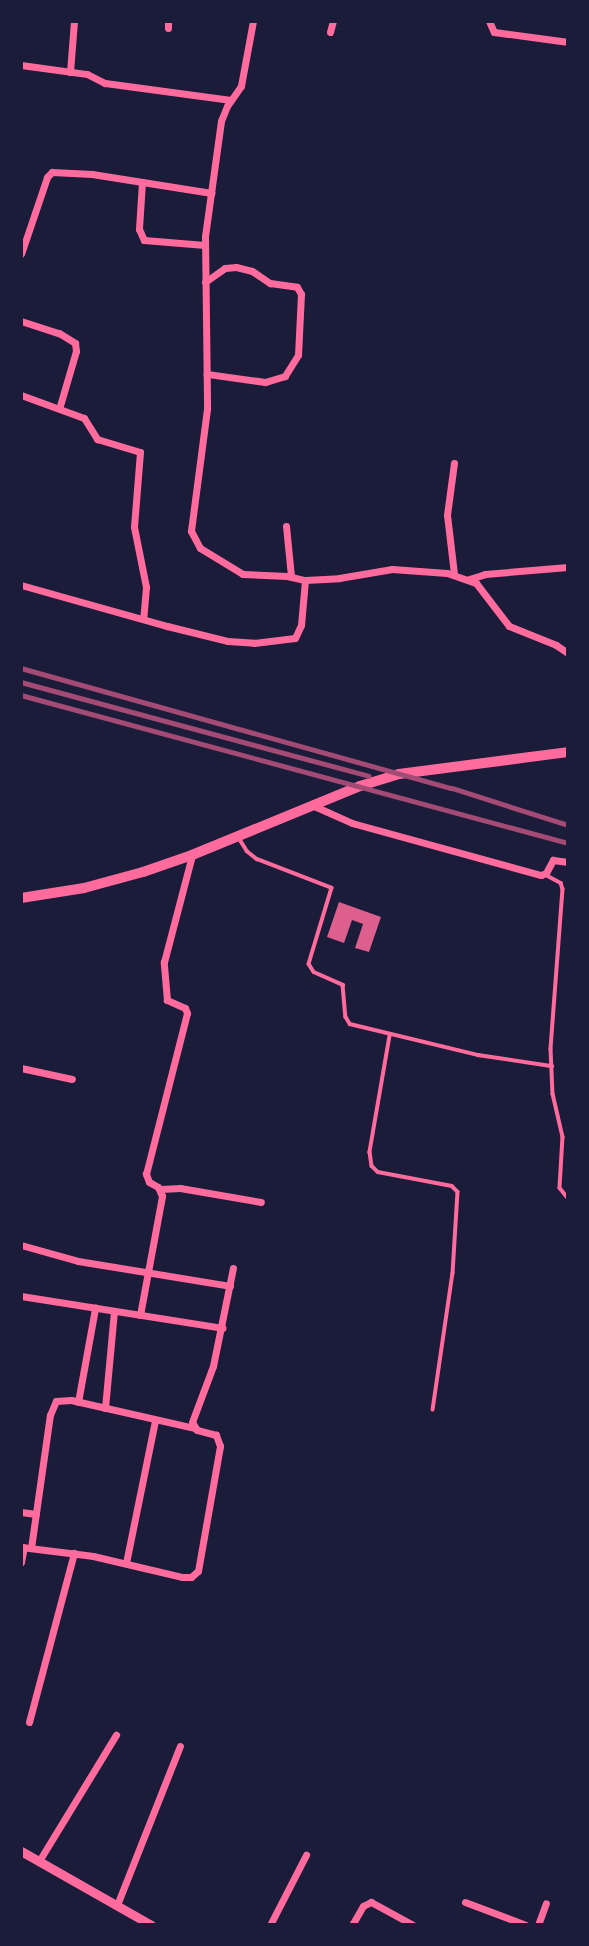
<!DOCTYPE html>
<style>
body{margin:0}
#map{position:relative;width:589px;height:1946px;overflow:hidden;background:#1b1b3a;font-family:"Fira Sans Condensed",sans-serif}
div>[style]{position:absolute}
.building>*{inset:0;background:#dd5f8e}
.service>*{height:3.5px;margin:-1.75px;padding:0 1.75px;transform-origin:1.75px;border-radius:1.75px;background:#ff6b9d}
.minor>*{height:7px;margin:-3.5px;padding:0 3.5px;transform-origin:3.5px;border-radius:3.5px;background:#ff6b9d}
.tertiary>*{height:9px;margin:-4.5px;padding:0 4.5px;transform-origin:4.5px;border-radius:4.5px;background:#ff6b9d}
.secondary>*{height:10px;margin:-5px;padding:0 5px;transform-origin:5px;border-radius:5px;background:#ff6b9d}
.rail>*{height:4.5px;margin:-2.25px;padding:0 2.25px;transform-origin:2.25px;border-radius:2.25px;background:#a44b75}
span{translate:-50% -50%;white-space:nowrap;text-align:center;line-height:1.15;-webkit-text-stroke:5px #1b1b3a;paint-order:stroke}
.frame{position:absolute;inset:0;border:23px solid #1b1b3a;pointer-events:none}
</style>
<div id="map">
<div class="building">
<i style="clip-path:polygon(339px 902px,381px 917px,369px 952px,355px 948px,363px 924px,352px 920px,344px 943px,327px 937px)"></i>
</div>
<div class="service">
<i style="left:239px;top:838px;width:15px;rotate:58deg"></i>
<i style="left:247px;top:851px;width:13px;rotate:39deg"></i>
<i style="left:257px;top:859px;width:80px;rotate:21.1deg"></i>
<i style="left:332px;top:888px;width:79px;rotate:106.8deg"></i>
<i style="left:309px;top:964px;width:9px;rotate:58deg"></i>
<i style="left:314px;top:972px;width:32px;rotate:24deg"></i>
<i style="left:343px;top:985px;width:32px;rotate:85deg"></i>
<i style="left:346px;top:1017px;width:8px;rotate:60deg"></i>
<i style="left:350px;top:1024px;width:132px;rotate:13.6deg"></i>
<i style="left:478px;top:1055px;width:75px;rotate:8.5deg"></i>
<i style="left:546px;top:875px;width:17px;rotate:28deg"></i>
<i style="left:561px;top:883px;width:6px;rotate:72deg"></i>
<i style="left:563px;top:889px;width:160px;rotate:94.3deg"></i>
<i style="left:551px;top:1049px;width:45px;rotate:87.5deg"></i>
<i style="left:553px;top:1094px;width:44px;rotate:76.9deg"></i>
<i style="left:563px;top:1137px;width:51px;rotate:93.4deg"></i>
<i style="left:560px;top:1188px;width:13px;rotate:51deg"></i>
<i style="left:390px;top:1036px;width:118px;rotate:99.8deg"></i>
<i style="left:370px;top:1152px;width:14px;rotate:82deg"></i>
<i style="left:372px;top:1166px;width:8px;rotate:45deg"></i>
<i style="left:378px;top:1172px;width:75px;rotate:10.7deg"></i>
<i style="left:452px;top:1186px;width:8px;rotate:45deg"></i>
<i style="left:458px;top:1192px;width:81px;rotate:93.5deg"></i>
<i style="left:453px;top:1273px;width:138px;rotate:98.3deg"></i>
</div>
<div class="minor">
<i style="left:253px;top:21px;width:66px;rotate:100.5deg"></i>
<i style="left:241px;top:86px;width:24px;rotate:125deg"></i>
<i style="left:227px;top:106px;width:16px;rotate:112deg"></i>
<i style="left:221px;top:121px;width:116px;rotate:97.9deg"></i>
<i style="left:205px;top:236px;width:173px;rotate:89.3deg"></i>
<i style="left:207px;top:409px;width:123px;rotate:97.5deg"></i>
<i style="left:191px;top:531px;width:19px;rotate:62deg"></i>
<i style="left:200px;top:548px;width:50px;rotate:31.2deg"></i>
<i style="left:243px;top:574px;width:44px;rotate:2.6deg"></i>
<i style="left:287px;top:576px;width:17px;rotate:13deg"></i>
<i style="left:489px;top:21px;width:12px;rotate:66deg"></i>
<i style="left:494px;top:32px;width:75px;rotate:7.7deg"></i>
<i style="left:168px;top:28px;width:7px;rotate:-90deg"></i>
<i style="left:330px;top:32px;width:11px;rotate:-75deg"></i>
<i style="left:21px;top:65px;width:67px;rotate:7.8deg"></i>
<i style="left:87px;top:74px;width:20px;rotate:27deg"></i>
<i style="left:105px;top:83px;width:127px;rotate:7.7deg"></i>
<i style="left:70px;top:72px;width:51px;rotate:-85.5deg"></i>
<i style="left:142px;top:182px;width:47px;rotate:93.7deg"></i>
<i style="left:139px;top:229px;width:12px;rotate:66deg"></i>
<i style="left:144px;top:240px;width:61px;rotate:4.7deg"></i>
<i style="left:21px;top:254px;width:81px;rotate:-71.3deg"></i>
<i style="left:47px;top:177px;width:7px;rotate:-45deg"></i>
<i style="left:52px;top:172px;width:40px;rotate:2.9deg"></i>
<i style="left:92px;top:174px;width:121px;rotate:9deg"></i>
<i style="left:205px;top:282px;width:24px;rotate:-35deg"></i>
<i style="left:225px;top:268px;width:11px;rotate:-5deg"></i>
<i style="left:236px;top:267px;width:16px;rotate:14deg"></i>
<i style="left:252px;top:271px;width:22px;rotate:34deg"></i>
<i style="left:270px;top:283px;width:27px;rotate:8deg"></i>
<i style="left:297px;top:287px;width:8px;rotate:60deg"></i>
<i style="left:301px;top:294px;width:61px;rotate:92.8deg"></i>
<i style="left:298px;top:355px;width:25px;rotate:122deg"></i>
<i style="left:285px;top:376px;width:21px;rotate:163deg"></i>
<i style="left:265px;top:382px;width:59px;rotate:-172.1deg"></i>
<i style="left:21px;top:321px;width:40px;rotate:18deg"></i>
<i style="left:59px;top:333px;width:19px;rotate:32deg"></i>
<i style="left:75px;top:343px;width:8px;rotate:83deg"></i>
<i style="left:76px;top:351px;width:60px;rotate:106.3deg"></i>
<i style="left:21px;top:395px;width:67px;rotate:20.1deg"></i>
<i style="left:84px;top:418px;width:25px;rotate:58deg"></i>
<i style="left:97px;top:439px;width:45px;rotate:16.8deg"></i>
<i style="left:140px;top:452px;width:75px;rotate:94.6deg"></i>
<i style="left:134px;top:527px;width:61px;rotate:78.7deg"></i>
<i style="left:146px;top:587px;width:32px;rotate:95deg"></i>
<i style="left:454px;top:463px;width:52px;rotate:97.7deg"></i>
<i style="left:447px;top:515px;width:59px;rotate:83.2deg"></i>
<i style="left:286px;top:526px;width:50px;rotate:84.3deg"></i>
<i style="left:469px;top:579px;width:17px;rotate:-17deg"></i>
<i style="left:485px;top:574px;width:83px;rotate:-4.8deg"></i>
<i style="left:21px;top:585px;width:152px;rotate:15.7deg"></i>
<i style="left:167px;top:626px;width:63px;rotate:13.8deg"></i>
<i style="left:228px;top:641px;width:26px;rotate:4deg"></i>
<i style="left:254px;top:643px;width:41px;rotate:-7deg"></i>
<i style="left:295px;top:638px;width:14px;rotate:-65deg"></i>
<i style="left:301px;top:625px;width:45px;rotate:-84.9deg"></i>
<i style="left:305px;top:580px;width:34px;rotate:-3deg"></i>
<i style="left:339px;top:578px;width:54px;rotate:-9.6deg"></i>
<i style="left:392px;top:569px;width:55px;rotate:4.2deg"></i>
<i style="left:447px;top:573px;width:31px;rotate:19deg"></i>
<i style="left:476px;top:583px;width:54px;rotate:52.5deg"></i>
<i style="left:509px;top:626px;width:51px;rotate:22deg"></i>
<i style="left:556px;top:645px;width:14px;rotate:34deg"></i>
<i style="left:314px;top:806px;width:42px;rotate:24.1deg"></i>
<i style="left:352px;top:823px;width:196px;rotate:15.4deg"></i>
<i style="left:541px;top:875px;width:5px;rotate:-22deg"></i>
<i style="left:546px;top:873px;width:15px;rotate:-62deg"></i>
<i style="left:553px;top:860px;width:15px;rotate:8deg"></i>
<i style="left:21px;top:1068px;width:52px;rotate:12.2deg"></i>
<i style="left:161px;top:1189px;width:19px;rotate:-3deg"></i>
<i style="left:180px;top:1188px;width:82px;rotate:9.8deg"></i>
<i style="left:21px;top:1245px;width:59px;rotate:15.7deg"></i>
<i style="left:78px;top:1261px;width:154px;rotate:9.3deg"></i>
<i style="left:21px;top:1296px;width:204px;rotate:9deg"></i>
<i style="left:140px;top:1315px;width:121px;rotate:-79.5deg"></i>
<i style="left:162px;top:1196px;width:10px;rotate:-114deg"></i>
<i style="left:158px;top:1187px;width:10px;rotate:-151deg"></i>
<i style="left:149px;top:1182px;width:9px;rotate:-111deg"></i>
<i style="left:146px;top:1174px;width:166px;rotate:-75.7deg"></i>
<i style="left:187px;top:1013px;width:5px;rotate:-112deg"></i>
<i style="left:185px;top:1008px;width:20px;rotate:-156deg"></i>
<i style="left:167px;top:1000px;width:38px;rotate:-95deg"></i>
<i style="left:164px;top:962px;width:111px;rotate:-75.3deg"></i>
<i style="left:78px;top:1402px;width:96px;rotate:-79.7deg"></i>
<i style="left:105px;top:1408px;width:97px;rotate:-84.7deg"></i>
<i style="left:21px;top:1512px;width:15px;rotate:8deg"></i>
<i style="left:21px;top:1547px;width:73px;rotate:7.1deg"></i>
<i style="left:93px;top:1556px;width:91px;rotate:13.3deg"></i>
<i style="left:182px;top:1577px;width:9px"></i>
<i style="left:191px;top:1577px;width:9px;rotate:-41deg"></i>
<i style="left:198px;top:1571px;width:127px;rotate:-80deg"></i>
<i style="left:220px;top:1446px;width:12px;rotate:-110deg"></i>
<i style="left:216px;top:1435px;width:20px;rotate:-165deg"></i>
<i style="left:197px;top:1430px;width:9px;rotate:-122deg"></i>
<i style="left:192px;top:1422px;width:60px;rotate:-69.4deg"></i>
<i style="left:213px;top:1366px;width:100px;rotate:-78.5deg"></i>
<i style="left:31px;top:1548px;width:134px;rotate:-81.9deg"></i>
<i style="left:50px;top:1415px;width:15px;rotate:-67deg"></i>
<i style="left:56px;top:1401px;width:15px;rotate:-4deg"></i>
<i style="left:71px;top:1400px;width:126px;rotate:12.8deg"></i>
<i style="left:21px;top:1562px;width:15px;rotate:-79deg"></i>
<i style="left:126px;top:1563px;width:146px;rotate:-78.5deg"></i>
<i style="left:29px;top:1722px;width:175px;rotate:-75.1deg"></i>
<i style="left:39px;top:1861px;width:148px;rotate:-58.6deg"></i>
<i style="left:465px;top:1902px;width:65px;rotate:20.7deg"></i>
<i style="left:117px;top:1905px;width:171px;rotate:-68.4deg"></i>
<i style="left:270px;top:1925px;width:79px;rotate:-62.8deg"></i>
<i style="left:352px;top:1925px;width:22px;rotate:-60deg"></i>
<i style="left:363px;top:1906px;width:9px;rotate:-27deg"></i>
<i style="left:371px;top:1902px;width:48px;rotate:28.7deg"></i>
<i style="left:538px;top:1925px;width:23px;rotate:-70deg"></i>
</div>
<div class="tertiary">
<i style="left:21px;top:1851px;width:150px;rotate:29.6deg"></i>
</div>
<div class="secondary">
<i style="left:21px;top:898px;width:64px;rotate:-9deg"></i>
<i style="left:84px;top:888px;width:61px;rotate:-15.2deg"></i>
<i style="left:143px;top:872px;width:52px;rotate:-19.1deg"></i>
<i style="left:192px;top:855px;width:182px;rotate:-22.3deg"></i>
<i style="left:360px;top:786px;width:41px;rotate:-17.1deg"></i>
<i style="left:399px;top:774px;width:170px;rotate:-7.4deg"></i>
</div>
<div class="rail">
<i style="left:21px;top:668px;width:447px;rotate:15.6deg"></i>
<i style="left:452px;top:788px;width:122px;rotate:17.7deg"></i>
<i style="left:21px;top:682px;width:360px;rotate:15.1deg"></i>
<i style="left:21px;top:695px;width:567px;rotate:15.14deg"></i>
</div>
<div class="frame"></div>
</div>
